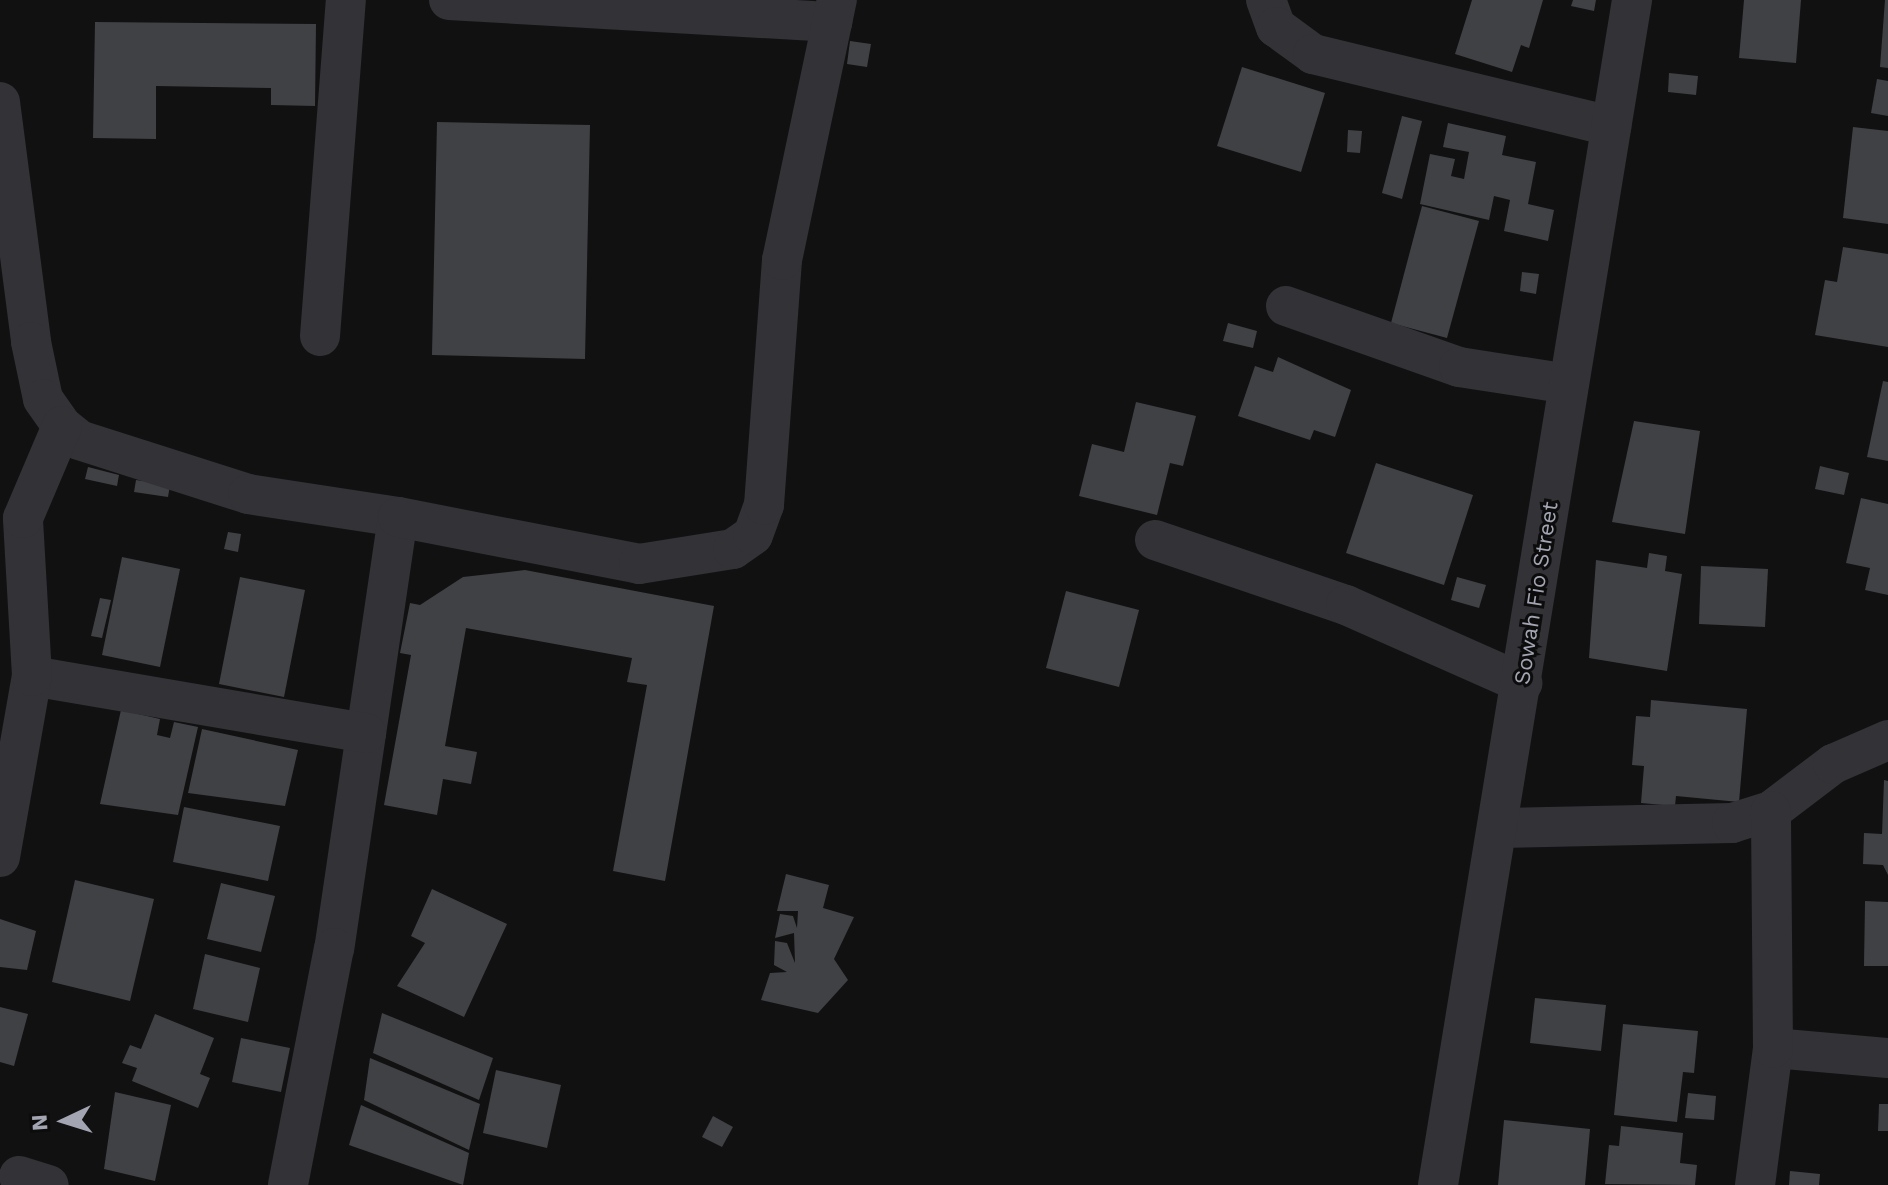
<!DOCTYPE html>
<style>
body{margin:0}
#map{position:relative;width:1888px;height:1185px;overflow:hidden;background:#111112;font-family:"Work Sans",sans-serif}
div>[style]{position:absolute}
.building>*{inset:0;background:#404145}
.minor>*{height:40px;margin:-20px;padding:0 20px;transform-origin:20px;border-radius:20px;background:#323237}
span{translate:-50% -50%;white-space:nowrap;text-align:center;line-height:1.15;-webkit-text-stroke:6px #0c0c0d;paint-order:stroke}
.street-label{font-size:22px;color:#a3a6b2}
.north{position:absolute;left:24px;top:1081px;width:80px;height:80px;-webkit-text-stroke:6px #0c0c0d;paint-order:stroke;rotate:266deg;font-size:22px;font-weight:700;line-height:32px;text-align:center;color:#a3a6b2}
.north::after{content:'';display:block;margin:auto;width:28px;height:36px;background:#a3a6b2;clip-path:polygon(50% 0,100% 100%,50% 72%,0 100%)}
</style>
<div id="map">
<div class="building">
<i style="clip-path:polygon(1472px 0,1543px 0,1529px 48px,1521px 45px,1512px 72px,1455px 54px)"></i>
<i style="clip-path:polygon(1573px 0,1596px 0,1594px 11px,1571px 6px)"></i>
<i style="clip-path:polygon(1744px 0,1801px 0,1796px 63px,1739px 58px)"></i>
<i style="clip-path:polygon(1885px 0,1888px 0,1888px 68px,1880px 67px)"></i>
<i style="clip-path:polygon(95px 22px,316px 24px,315px 106px,271px 105px,271px 88px,156px 86px,156px 139px,93px 138px)"></i>
<i style="clip-path:polygon(850px 41px,871px 44px,867px 67px,847px 64px)"></i>
<i style="clip-path:polygon(1242px 67px,1325px 93px,1301px 172px,1217px 146px)"></i>
<i style="clip-path:polygon(1669px 73px,1698px 76px,1696px 95px,1668px 92px)"></i>
<i style="clip-path:polygon(1877px 79px,1888px 81px,1888px 116px,1871px 113px)"></i>
<i style="clip-path:polygon(1402px 116px,1422px 121px,1402px 199px,1382px 193px)"></i>
<i style="clip-path:polygon(437px 122px,590px 125px,585px 359px,432px 355px)"></i>
<i style="clip-path:polygon(1448px 123px,1506px 136px,1502px 155px,1536px 162px,1528px 204px,1554px 210px,1548px 241px,1504px 231px,1510px 200px,1494px 196px,1489px 220px,1420px 204px,1430px 154px,1455px 159px,1451px 176px,1464px 179px,1469px 152px,1443px 147px)"></i>
<i style="clip-path:polygon(1853px 127px,1888px 131px,1888px 224px,1843px 218px)"></i>
<i style="clip-path:polygon(1348px 130px,1362px 131px,1360px 153px,1347px 152px)"></i>
<i style="clip-path:polygon(1422px 206px,1479px 221px,1447px 338px,1391px 323px)"></i>
<i style="clip-path:polygon(1843px 247px,1888px 254px,1888px 347px,1815px 335px,1825px 280px,1837px 282px)"></i>
<i style="clip-path:polygon(1522px 272px,1539px 274px,1536px 294px,1520px 291px)"></i>
<i style="clip-path:polygon(1228px 323px,1257px 331px,1253px 348px,1223px 341px)"></i>
<i style="clip-path:polygon(1278px 357px,1351px 390px,1335px 437px,1314px 430px,1310px 440px,1238px 416px,1255px 366px,1273px 372px)"></i>
<i style="clip-path:polygon(1883px 381px,1888px 382px,1888px 461px,1867px 457px)"></i>
<i style="clip-path:polygon(1136px 402px,1196px 416px,1183px 466px,1170px 463px,1157px 515px,1079px 496px,1092px 444px,1124px 452px)"></i>
<i style="clip-path:polygon(1634px 421px,1700px 431px,1685px 534px,1612px 522px)"></i>
<i style="clip-path:polygon(1376px 463px,1473px 495px,1444px 585px,1346px 553px)"></i>
<i style="clip-path:polygon(1820px 466px,1849px 473px,1844px 495px,1815px 489px)"></i>
<i style="clip-path:polygon(88px 467px,119px 475px,117px 486px,85px 479px)"></i>
<i style="clip-path:polygon(136px 480px,170px 485px,168px 497px,134px 492px)"></i>
<i style="clip-path:polygon(1861px 498px,1888px 504px,1888px 595px,1865px 590px,1870px 568px,1846px 563px)"></i>
<i style="clip-path:polygon(228px 532px,241px 534px,238px 552px,224px 549px)"></i>
<i style="clip-path:polygon(1649px 553px,1667px 556px,1665px 571px,1682px 574px,1667px 671px,1589px 658px,1596px 560px,1647px 568px)"></i>
<i style="clip-path:polygon(122px 557px,180px 569px,160px 667px,102px 655px)"></i>
<i style="clip-path:polygon(1701px 566px,1768px 569px,1765px 627px,1699px 624px)"></i>
<i style="clip-path:polygon(525px 570px,714px 606px,665px 881px,613px 871px,647px 685px,627px 682px,632px 658px,466px 628px,445px 746px,477px 752px,471px 784px,443px 779px,437px 815px,384px 805px,411px 655px,400px 653px,410px 603px,420px 605px,463px 577px)"></i>
<i style="clip-path:polygon(240px 577px,305px 590px,284px 697px,219px 684px)"></i>
<i style="clip-path:polygon(1457px 577px,1486px 585px,1479px 608px,1451px 600px)"></i>
<i style="clip-path:polygon(1066px 591px,1139px 610px,1119px 687px,1046px 668px)"></i>
<i style="clip-path:polygon(100px 598px,111px 600px,102px 638px,91px 636px)"></i>
<i style="clip-path:polygon(1651px 700px,1747px 709px,1739px 802px,1676px 796px,1675px 806px,1641px 803px,1644px 766px,1632px 765px,1636px 716px,1650px 717px)"></i>
<i style="clip-path:polygon(121px 710px,160px 719px,157px 735px,170px 738px,174px 722px,198px 727px,178px 815px,100px 804px)"></i>
<i style="clip-path:polygon(202px 729px,298px 750px,285px 806px,188px 793px)"></i>
<i style="clip-path:polygon(1884px 780px,1888px 781px,1888px 875px,1883px 865px,1863px 864px,1864px 833px,1882px 834px)"></i>
<i style="clip-path:polygon(184px 807px,280px 826px,268px 881px,173px 862px)"></i>
<i style="clip-path:polygon(786px 874px,829px 885px,823px 908px,854px 917px,834px 959px,848px 980px,818px 1013px,761px 1000px,770px 973px,787px 972px,774px 965px,775px 941px,787px 943px,795px 963px,794px 933px,775px 938px,780px 914px,793px 916px,797px 928px,798px 911px,777px 911px)"></i>
<i style="clip-path:polygon(75px 880px,154px 899px,130px 1001px,52px 982px)"></i>
<i style="clip-path:polygon(221px 883px,275px 896px,261px 952px,207px 939px)"></i>
<i style="clip-path:polygon(432px 889px,507px 924px,464px 1017px,397px 986px,425px 943px,411px 936px)"></i>
<i style="clip-path:polygon(1865px 901px,1888px 902px,1888px 966px,1864px 966px)"></i>
<i style="clip-path:polygon(0 919px,36px 931px,27px 970px,0 967px)"></i>
<i style="clip-path:polygon(205px 954px,260px 968px,248px 1022px,193px 1009px)"></i>
<i style="clip-path:polygon(1535px 998px,1606px 1005px,1601px 1051px,1530px 1043px)"></i>
<i style="clip-path:polygon(0 1007px,28px 1014px,14px 1066px,0 1062px)"></i>
<i style="clip-path:polygon(382px 1013px,493px 1058px,479px 1100px,373px 1053px)"></i>
<i style="clip-path:polygon(155px 1014px,214px 1038px,200px 1074px,210px 1078px,198px 1108px,132px 1081px,137px 1068px,122px 1063px,130px 1045px,141px 1049px)"></i>
<i style="clip-path:polygon(1623px 1024px,1698px 1031px,1694px 1073px,1683px 1072px,1677px 1122px,1614px 1115px)"></i>
<i style="clip-path:polygon(241px 1038px,290px 1048px,281px 1092px,232px 1082px)"></i>
<i style="clip-path:polygon(370px 1058px,480px 1104px,469px 1150px,364px 1100px)"></i>
<i style="clip-path:polygon(496px 1070px,561px 1085px,547px 1148px,483px 1133px)"></i>
<i style="clip-path:polygon(115px 1092px,171px 1105px,155px 1181px,104px 1169px)"></i>
<i style="clip-path:polygon(1688px 1093px,1716px 1096px,1714px 1120px,1685px 1118px)"></i>
<i style="clip-path:polygon(1879px 1104px,1888px 1104px,1888px 1131px,1878px 1131px)"></i>
<i style="clip-path:polygon(361px 1105px,469px 1153px,463px 1185px,349px 1145px)"></i>
<i style="clip-path:polygon(713px 1116px,733px 1127px,722px 1147px,702px 1137px)"></i>
<i style="clip-path:polygon(1504px 1120px,1590px 1129px,1585px 1185px,1498px 1185px)"></i>
<i style="clip-path:polygon(1621px 1126px,1683px 1133px,1680px 1163px,1697px 1165px,1695px 1185px,1605px 1184px,1609px 1145px,1619px 1146px)"></i>
<i style="clip-path:polygon(1790px 1171px,1820px 1174px,1819px 1185px,1789px 1185px)"></i>
</div>
<div class="minor">
<i style="left:449px;top:0;width:384px;rotate:3.3deg"></i>
<i style="left:1266px;top:0;width:29px;rotate:70deg"></i>
<i style="left:1276px;top:27px;width:46px;rotate:36.1deg"></i>
<i style="left:1313px;top:54px;width:307px;rotate:13.6deg"></i>
<i style="left:0;top:102px;width:242px;rotate:82.6deg"></i>
<i style="left:31px;top:342px;width:58px;rotate:78.1deg"></i>
<i style="left:43px;top:399px;width:33px;rotate:55deg"></i>
<i style="left:62px;top:426px;width:22px;rotate:39deg"></i>
<i style="left:79px;top:440px;width:177px;rotate:17.7deg"></i>
<i style="left:248px;top:494px;width:152px;rotate:8.7deg"></i>
<i style="left:398px;top:517px;width:436px;rotate:98.4deg"></i>
<i style="left:334px;top:948px;width:241px;rotate:101deg"></i>
<i style="left:1286px;top:306px;width:183px;rotate:19.4deg"></i>
<i style="left:1459px;top:367px;width:111px;rotate:8.8deg"></i>
<i style="left:320px;top:336px;width:337px;rotate:-85.6deg"></i>
<i style="left:398px;top:517px;width:246px;rotate:11deg"></i>
<i style="left:639px;top:564px;width:95px;rotate:-9.1deg"></i>
<i style="left:733px;top:549px;width:24px;rotate:-35deg"></i>
<i style="left:753px;top:535px;width:32px;rotate:-70deg"></i>
<i style="left:764px;top:505px;width:246px;rotate:-85.8deg"></i>
<i style="left:782px;top:260px;width:266px;rotate:-78.1deg"></i>
<i style="left:1155px;top:540px;width:202px;rotate:18.8deg"></i>
<i style="left:1346px;top:605px;width:193px;rotate:23.9deg"></i>
<i style="left:32px;top:676px;width:339px;rotate:9.7deg"></i>
<i style="left:1499px;top:828px;width:233px;rotate:-1.2deg"></i>
<i style="left:1732px;top:823px;width:41px;rotate:-17.1deg"></i>
<i style="left:1771px;top:811px;width:78px;rotate:-37.2deg"></i>
<i style="left:1833px;top:764px;width:60px;rotate:-23.6deg"></i>
<i style="left:0;top:857px;width:184px;rotate:-80deg"></i>
<i style="left:32px;top:676px;width:158px;rotate:-93.3deg"></i>
<i style="left:23px;top:518px;width:100px;rotate:-67deg"></i>
<i style="left:1773px;top:1048px;width:115px;rotate:5deg"></i>
<i style="left:19px;top:1176px;width:31px;rotate:17deg"></i>
<i style="left:1438px;top:1185px;width:1201px;rotate:-80.7deg"></i>
<i style="left:1755px;top:1185px;width:138px;rotate:-82.5deg"></i>
<i style="left:1773px;top:1048px;width:237px;rotate:-90.5deg"></i>
</div>
<div class="street-label">
<span style="left:1536px;top:593px;rotate:-81deg">Sowah Fio Street</span>
</div>
<div class="north">N</div>
</div>
